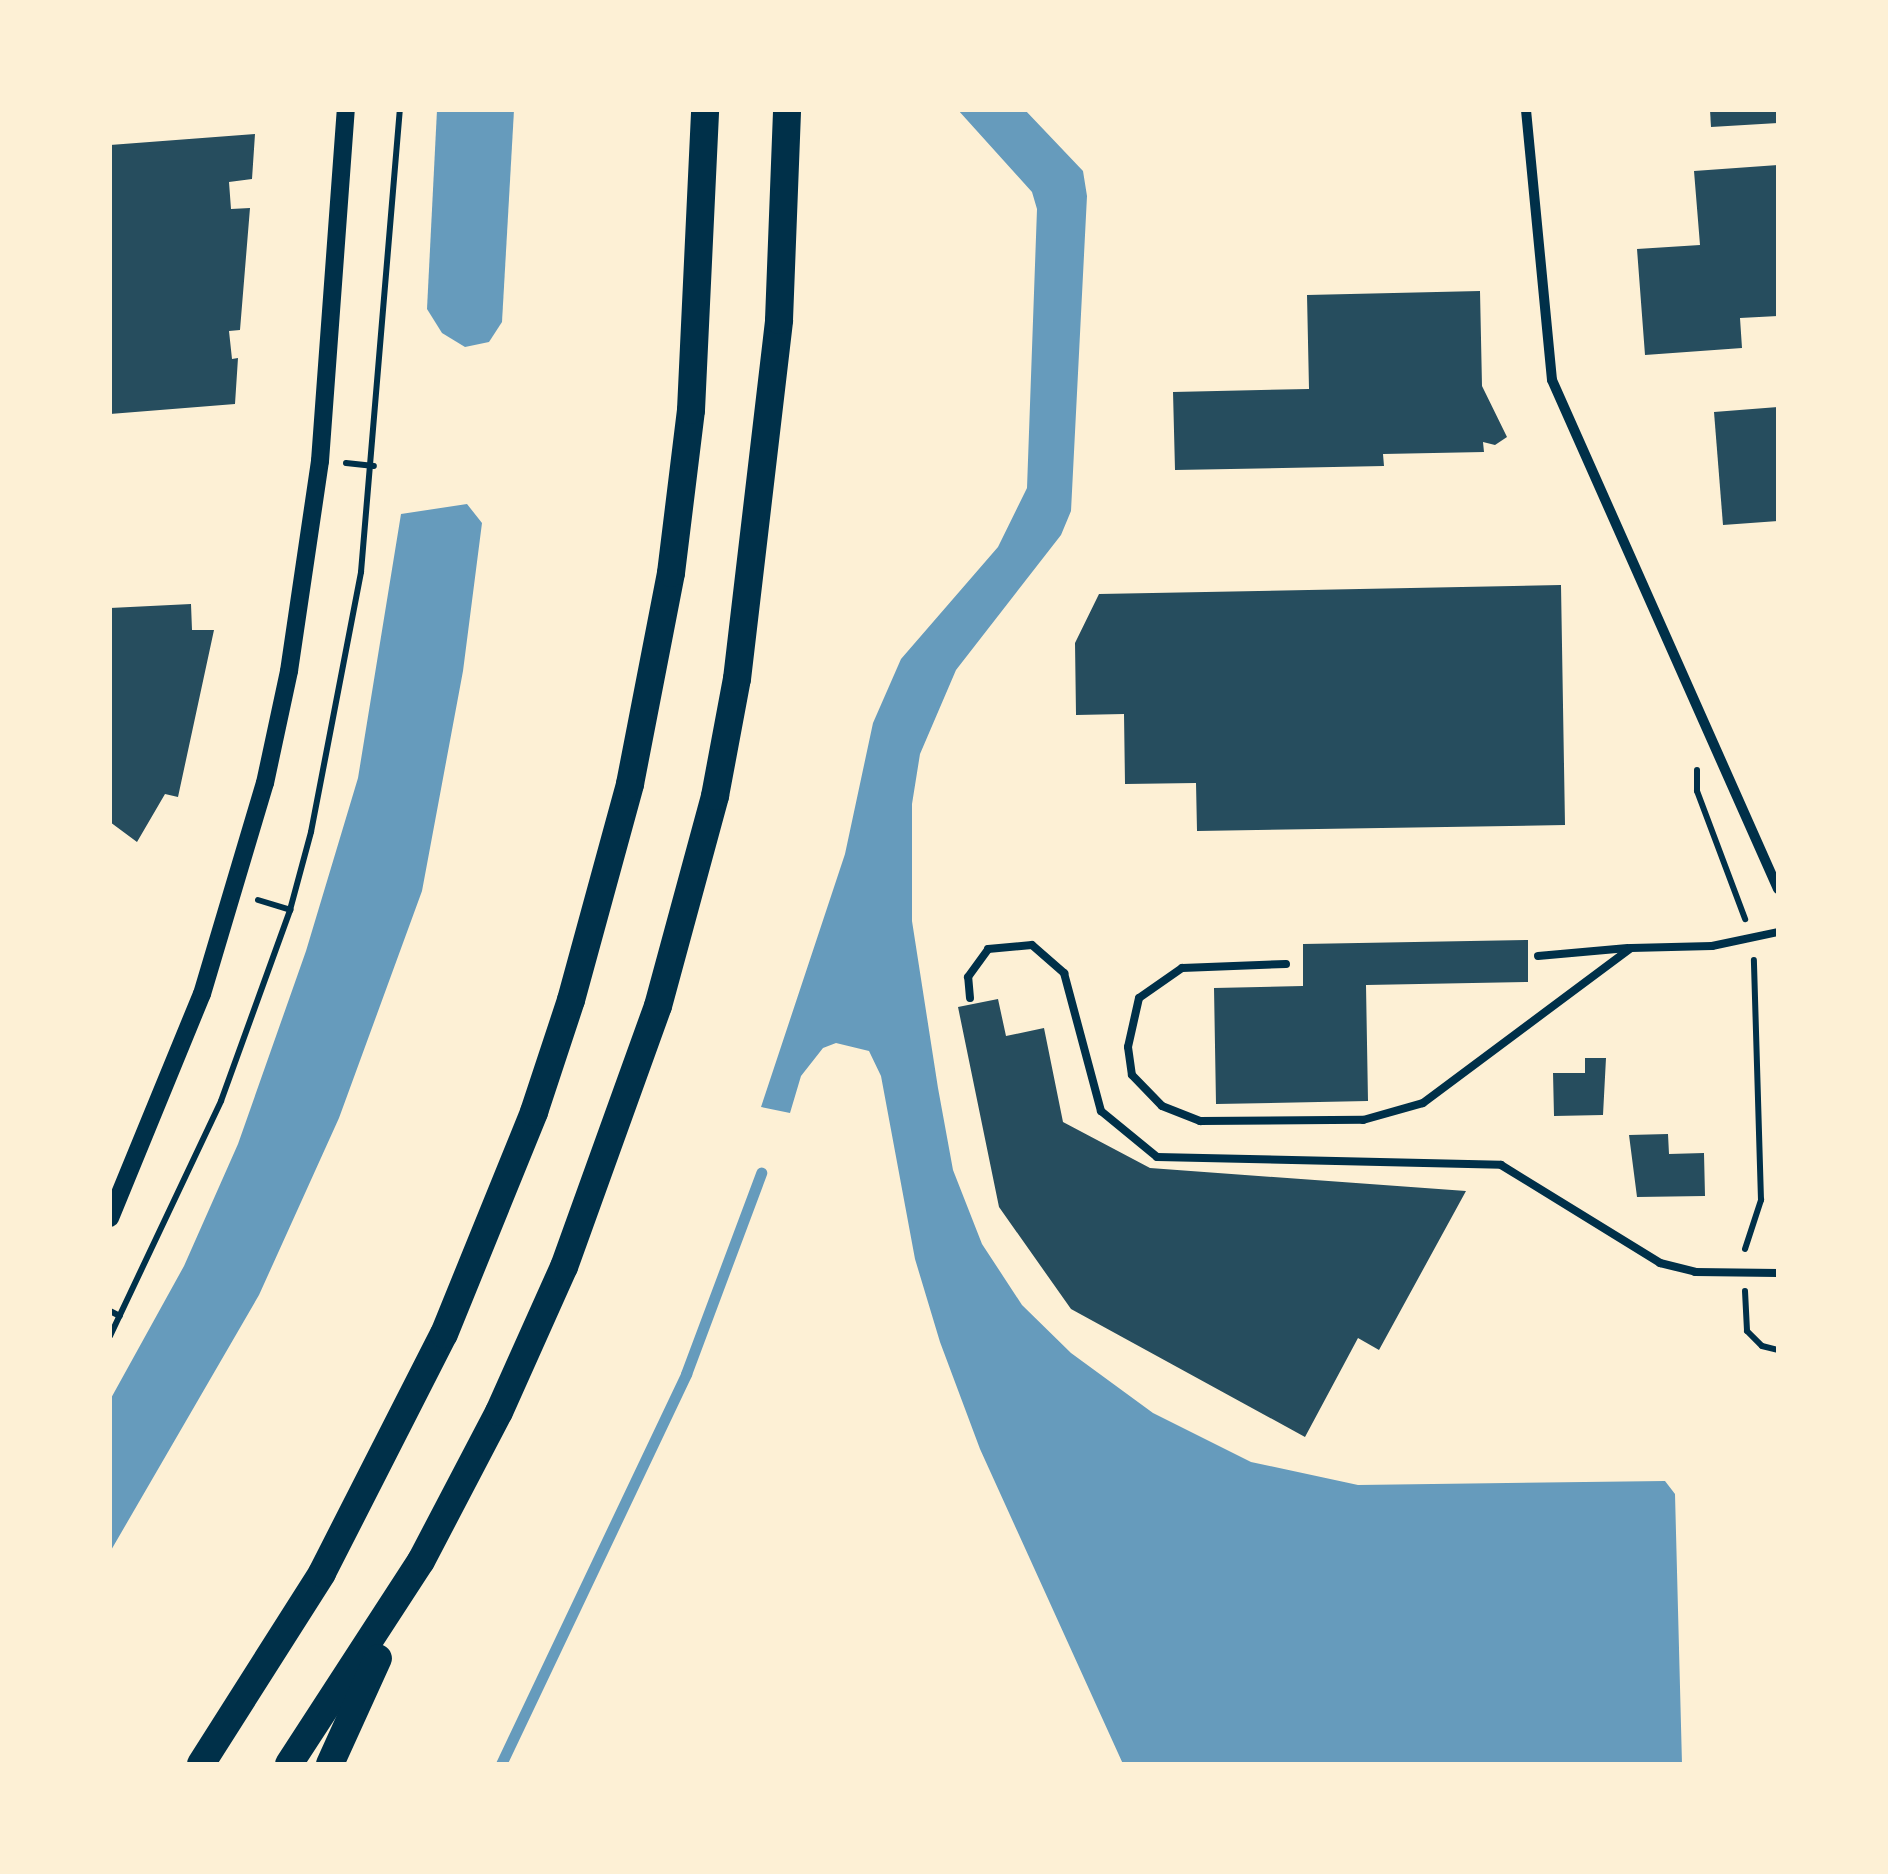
<!DOCTYPE html>
<style>
body{margin:0}
#map{position:relative;width:1888px;height:1874px;overflow:hidden;background:#fdf0d5;font-family:Raleway,sans-serif}
div>[style]{position:absolute}
.water>*{inset:0;background:#669bbc}
.stream>*{height:11px;margin:-5.5px;padding:0 5.5px;transform-origin:5.5px;border-radius:5.5px;background:#669bbc}
.building>*{inset:0;background:#264d5e}
.path>*{height:6px;margin:-3px;padding:0 3px;transform-origin:3px;border-radius:3px;background:#003049}
.service>*{height:8px;margin:-4px;padding:0 4px;transform-origin:4px;border-radius:4px;background:#003049}
.minor>*{height:10px;margin:-5px;padding:0 5px;transform-origin:5px;border-radius:5px;background:#003049}
.tertiary>*{height:18px;margin:-9px;padding:0 9px;transform-origin:9px;border-radius:9px;background:#003049}
.trunk>*{height:28px;margin:-14px;padding:0 14px;transform-origin:14px;border-radius:14px;background:#003049}
span{translate:-50% -50%;white-space:nowrap;text-align:center;line-height:1.15;-webkit-text-stroke:9px #fdf0d5;paint-order:stroke}
.frame{position:absolute;inset:0;border:112px solid #fdf0d5;pointer-events:none}
</style>
<div id="map">
<div class="water">
<i style="clip-path:polygon(437px 110px,514px 110px,502px 322px,489px 342px,465px 347px,442px 333px,427px 309px)"></i>
<i style="clip-path:polygon(958px 110px,1025px 110px,1083px 171px,1087px 196px,1071px 511px,1061px 535px,956px 670px,920px 754px,912px 804px,912px 921px,938px 1088px,953px 1170px,982px 1244px,1022px 1305px,1071px 1353px,1153px 1413px,1251px 1462px,1358px 1485px,1665px 1481px,1675px 1494px,1682px 1764px,1123px 1764px,980px 1449px,940px 1342px,915px 1259px,881px 1076px,869px 1051px,836px 1043px,823px 1048px,801px 1076px,790px 1113px,761px 1107px,845px 854px,873px 723px,901px 659px,998px 547px,1027px 488px,1037px 209px,1032px 192px)"></i>
<i style="clip-path:polygon(467px 504px,482px 523px,463px 671px,422px 891px,339px 1118px,259px 1295px,110px 1552px,110px 1400px,184px 1266px,238px 1144px,306px 951px,358px 778px,401px 514px)"></i>
</div>
<div class="stream">
<i style="left:501px;top:1764px;width:432px;rotate:-64.6deg"></i>
<i style="left:686px;top:1374px;width:215px;rotate:-69.5deg"></i>
</div>
<div class="building">
<i style="clip-path:polygon(1710px 110px,1778px 110px,1778px 123px,1711px 127px)"></i>
<i style="clip-path:polygon(255px 134px,252px 179px,229px 182px,231px 209px,250px 208px,240px 330px,229px 331px,232px 359px,238px 358px,235px 404px,110px 414px,110px 145px)"></i>
<i style="clip-path:polygon(1778px 165px,1778px 316px,1740px 318px,1742px 348px,1645px 355px,1637px 249px,1700px 245px,1694px 171px)"></i>
<i style="clip-path:polygon(1480px 291px,1482px 386px,1507px 437px,1495px 445px,1483px 442px,1484px 452px,1383px 454px,1384px 466px,1175px 470px,1173px 392px,1309px 389px,1307px 295px)"></i>
<i style="clip-path:polygon(1778px 407px,1778px 521px,1723px 525px,1714px 412px)"></i>
<i style="clip-path:polygon(1561px 585px,1565px 825px,1197px 831px,1196px 783px,1125px 784px,1124px 714px,1076px 715px,1075px 643px,1099px 594px)"></i>
<i style="clip-path:polygon(191px 604px,192px 630px,214px 630px,178px 797px,165px 794px,137px 842px,110px 822px,110px 608px)"></i>
<i style="clip-path:polygon(1528px 940px,1528px 982px,1366px 985px,1368px 1101px,1216px 1104px,1214px 988px,1303px 986px,1303px 944px)"></i>
<i style="clip-path:polygon(998px 999px,1006px 1036px,1044px 1028px,1063px 1122px,1150px 1168px,1466px 1191px,1379px 1350px,1358px 1338px,1305px 1437px,1071px 1309px,999px 1207px,958px 1007px)"></i>
<i style="clip-path:polygon(1585px 1058px,1606px 1058px,1603px 1115px,1554px 1116px,1553px 1073px,1585px 1073px)"></i>
<i style="clip-path:polygon(1668px 1134px,1669px 1154px,1704px 1153px,1705px 1196px,1637px 1197px,1629px 1135px)"></i>
</div>
<div class="path">
<i style="left:346px;top:463px;width:28px;rotate:6deg"></i>
<i style="left:1697px;top:770px;width:21px;rotate:90deg"></i>
<i style="left:1697px;top:791px;width:137px;rotate:69.4deg"></i>
<i style="left:258px;top:900px;width:34px;rotate:17deg"></i>
<i style="left:1745px;top:1249px;width:52px;rotate:-71.9deg"></i>
<i style="left:1761px;top:1200px;width:240px;rotate:-91.7deg"></i>
<i style="left:1745px;top:1291px;width:40px;rotate:87.1deg"></i>
<i style="left:1747px;top:1331px;width:21px;rotate:45deg"></i>
<i style="left:1762px;top:1346px;width:16px;rotate:14deg"></i>
<i style="left:110px;top:1311px;width:11px;rotate:27deg"></i>
<i style="left:110px;top:1336px;width:260px;rotate:-64.7deg"></i>
<i style="left:221px;top:1101px;width:203px;rotate:-70.1deg"></i>
<i style="left:290px;top:910px;width:81px;rotate:-74.9deg"></i>
<i style="left:311px;top:832px;width:265px;rotate:-79.1deg"></i>
<i style="left:361px;top:572px;width:464px;rotate:-85.2deg"></i>
</div>
<div class="service">
<i style="left:1538px;top:956px;width:90px;rotate:-5.1deg"></i>
<i style="left:1286px;top:964px;width:104px;rotate:177.8deg"></i>
<i style="left:1182px;top:968px;width:52px;rotate:145.1deg"></i>
<i style="left:1139px;top:998px;width:50px;rotate:102.7deg"></i>
<i style="left:1128px;top:1047px;width:28px;rotate:82deg"></i>
<i style="left:1132px;top:1075px;width:43px;rotate:45.9deg"></i>
<i style="left:1162px;top:1106px;width:41px;rotate:21.5deg"></i>
<i style="left:1200px;top:1121px;width:163px;rotate:-0.4deg"></i>
<i style="left:1363px;top:1120px;width:62px;rotate:-15.8deg"></i>
<i style="left:1423px;top:1103px;width:259px;rotate:-36.7deg"></i>
<i style="left:1631px;top:948px;width:81px;rotate:-1.4deg"></i>
<i style="left:1712px;top:946px;width:67px;rotate:-12deg"></i>
<i style="left:970px;top:998px;width:21px;rotate:-95deg"></i>
<i style="left:968px;top:977px;width:34px;rotate:-54deg"></i>
<i style="left:988px;top:949px;width:44px;rotate:-5.2deg"></i>
<i style="left:1032px;top:945px;width:43px;rotate:41.2deg"></i>
<i style="left:1064px;top:973px;width:143px;rotate:75deg"></i>
<i style="left:1101px;top:1111px;width:72px;rotate:39.4deg"></i>
<i style="left:1157px;top:1157px;width:344px;rotate:1.3deg"></i>
<i style="left:1501px;top:1165px;width:187px;rotate:31.6deg"></i>
<i style="left:1660px;top:1263px;width:36px;rotate:14deg"></i>
<i style="left:1695px;top:1272px;width:83px;rotate:0.7deg"></i>
</div>
<div class="minor">
<i style="left:1526px;top:110px;width:271px;rotate:84.5deg"></i>
<i style="left:1552px;top:380px;width:557px;rotate:66.06deg"></i>
</div>
<div class="tertiary">
<i style="left:110px;top:1218px;width:242px;rotate:-67.7deg"></i>
<i style="left:202px;top:994px;width:220px;rotate:-73.4deg"></i>
<i style="left:265px;top:783px;width:115px;rotate:-77.9deg"></i>
<i style="left:289px;top:671px;width:212px;rotate:-81.6deg"></i>
<i style="left:320px;top:461px;width:352px;rotate:-85.8deg"></i>
</div>
<div class="trunk">
<i style="left:201px;top:1764px;width:226px;rotate:-57.6deg"></i>
<i style="left:322px;top:1573px;width:268px;rotate:-63deg"></i>
<i style="left:444px;top:1334px;width:240px;rotate:-67.9deg"></i>
<i style="left:534px;top:1112px;width:118px;rotate:-71.7deg"></i>
<i style="left:571px;top:1000px;width:224px;rotate:-74.7deg"></i>
<i style="left:630px;top:784px;width:215px;rotate:-79deg"></i>
<i style="left:671px;top:573px;width:164px;rotate:-83deg"></i>
<i style="left:691px;top:410px;width:300px;rotate:-87.3deg"></i>
<i style="left:289px;top:1764px;width:242px;rotate:-57deg"></i>
<i style="left:421px;top:1561px;width:168px;rotate:-62.4deg"></i>
<i style="left:499px;top:1412px;width:159px;rotate:-65.9deg"></i>
<i style="left:564px;top:1267px;width:277px;rotate:-70.2deg"></i>
<i style="left:658px;top:1006px;width:218px;rotate:-74.8deg"></i>
<i style="left:715px;top:796px;width:119px;rotate:-79.4deg"></i>
<i style="left:737px;top:679px;width:361px;rotate:-83.3deg"></i>
<i style="left:779px;top:320px;width:210px;rotate:-87.8deg"></i>
<i style="left:330px;top:1764px;width:116px;rotate:-65.6deg"></i>
</div>
<div class="frame"></div>
</div>
